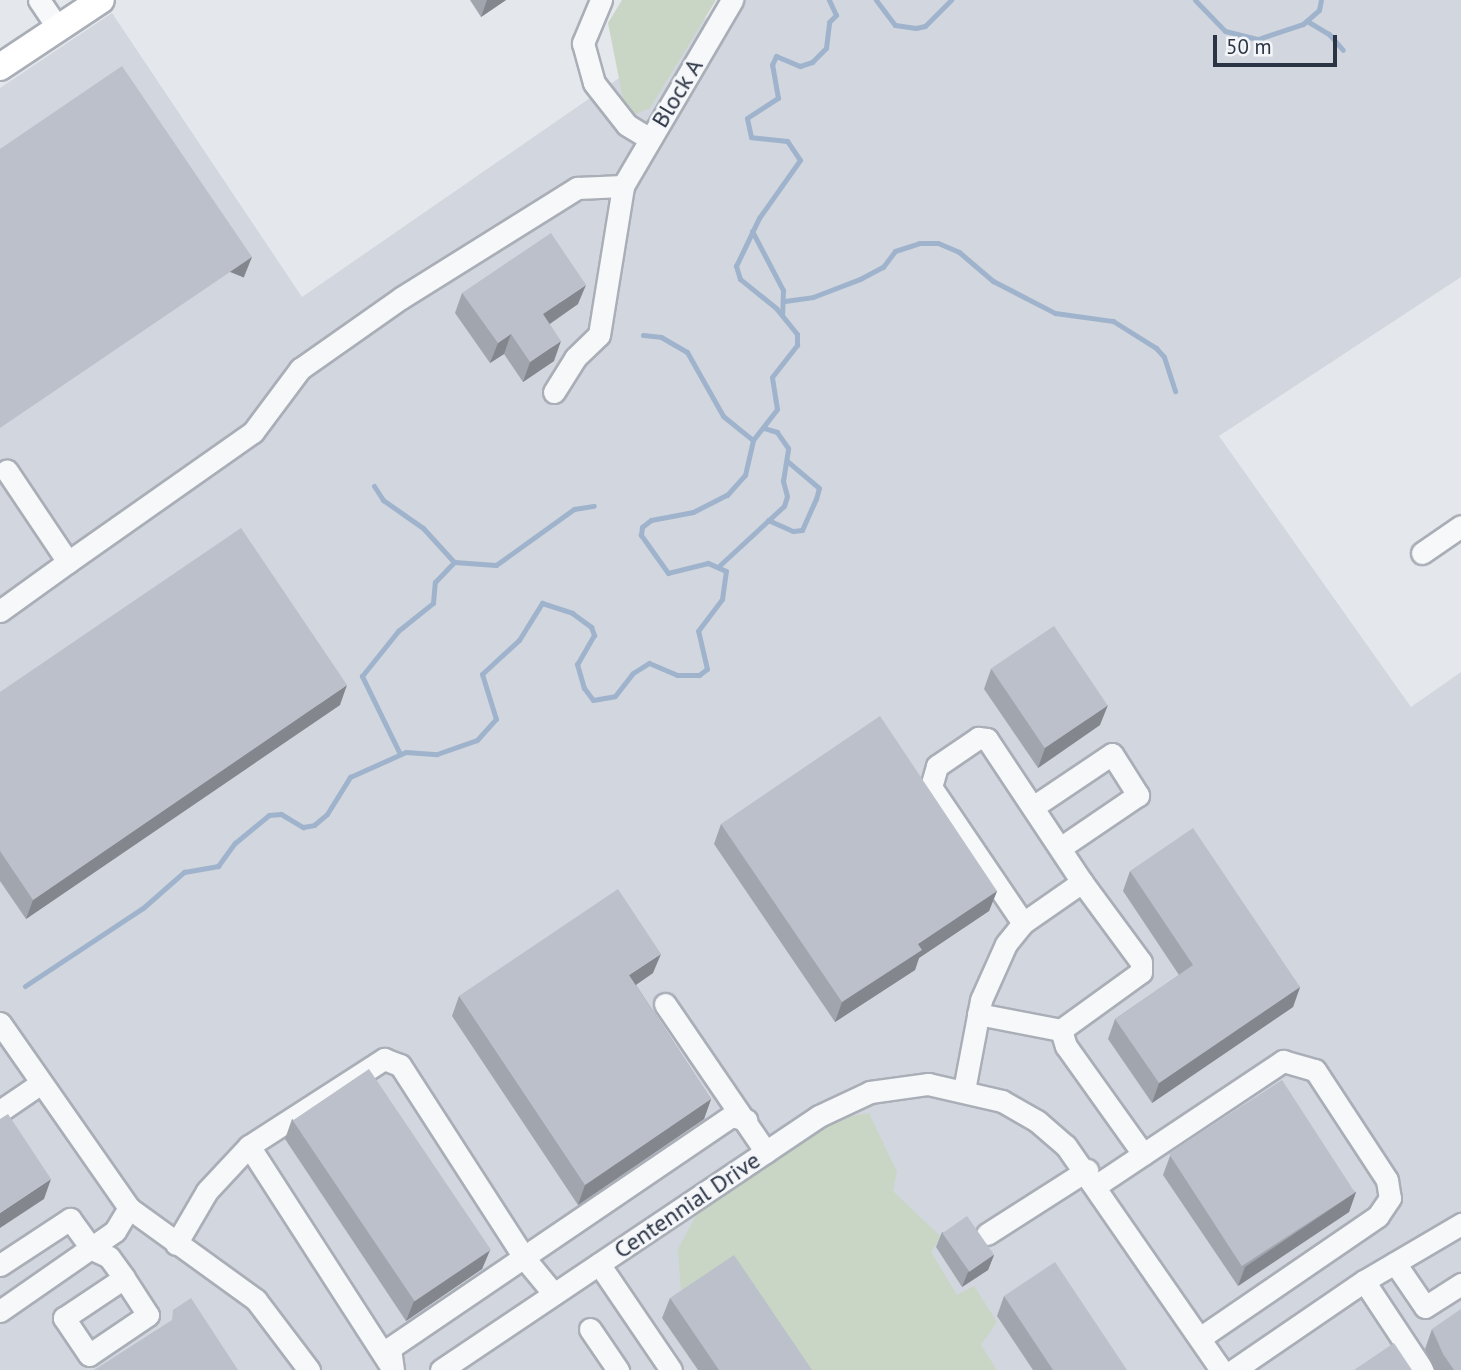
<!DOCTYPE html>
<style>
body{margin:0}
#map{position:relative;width:1461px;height:1370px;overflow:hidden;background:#e4e7ec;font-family:"PT Sans",sans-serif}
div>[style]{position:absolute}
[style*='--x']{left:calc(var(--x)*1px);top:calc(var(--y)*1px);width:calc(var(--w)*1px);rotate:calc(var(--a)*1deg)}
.built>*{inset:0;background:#d2d6de}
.green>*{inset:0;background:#c9d6c5}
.stream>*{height:5px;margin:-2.5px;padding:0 2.5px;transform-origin:2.5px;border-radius:2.5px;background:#9fb4cc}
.roads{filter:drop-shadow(2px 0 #a9aeb7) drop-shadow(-2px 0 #a9aeb7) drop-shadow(0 2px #a9aeb7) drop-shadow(0 -2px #a9aeb7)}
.minor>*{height:21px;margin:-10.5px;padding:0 10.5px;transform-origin:10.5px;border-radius:10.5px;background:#f7f8fa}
.major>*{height:26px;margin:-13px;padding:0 13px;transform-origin:13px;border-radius:13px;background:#fff}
.wall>*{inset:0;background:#a1a5ae}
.shaded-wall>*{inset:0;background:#83868d;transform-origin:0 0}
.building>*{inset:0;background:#bbc0ca;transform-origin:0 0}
span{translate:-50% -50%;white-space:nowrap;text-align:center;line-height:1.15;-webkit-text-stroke:5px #f4f6f9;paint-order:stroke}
.street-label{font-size:24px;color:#2b3445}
.scale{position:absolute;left:1213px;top:35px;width:124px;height:32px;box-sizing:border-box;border:4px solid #2b3445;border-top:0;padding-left:9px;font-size:21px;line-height:24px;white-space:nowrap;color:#2b3445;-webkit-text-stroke:5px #f4f6f9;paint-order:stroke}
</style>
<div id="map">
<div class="built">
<i style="clip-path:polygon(732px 0,1461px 0,1461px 277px,1219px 436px,1411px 707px,1461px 672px,1461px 1370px,0 1370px,0 88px,112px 13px,302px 297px)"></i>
</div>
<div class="green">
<i style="clip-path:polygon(622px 0,716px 0,650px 108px,633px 115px,626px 114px,608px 23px)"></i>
<i style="clip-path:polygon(869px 1113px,897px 1172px,893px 1191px,941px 1237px,931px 1252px,957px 1295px,974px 1286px,997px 1322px,981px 1345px,997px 1370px,804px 1370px,681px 1292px,678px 1249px,698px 1212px,840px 1118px)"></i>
</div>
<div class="stream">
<i style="--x:876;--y:0;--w:31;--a:53"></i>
<i style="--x:895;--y:25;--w:21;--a:8"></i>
<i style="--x:916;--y:28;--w:9;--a:-13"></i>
<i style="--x:925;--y:26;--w:37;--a:-45"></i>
<i style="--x:1195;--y:0;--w:43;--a:45.9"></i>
<i style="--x:1225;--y:31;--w:34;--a:14"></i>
<i style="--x:1258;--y:39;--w:47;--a:-18.4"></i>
<i style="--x:1303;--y:24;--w:21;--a:-41"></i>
<i style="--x:1319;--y:10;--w:10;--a:-79"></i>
<i style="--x:1307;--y:21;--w:26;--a:31"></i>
<i style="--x:1329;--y:34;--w:21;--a:49"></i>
<i style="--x:752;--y:231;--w:67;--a:62.3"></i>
<i style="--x:783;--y:290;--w:24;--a:92"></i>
<i style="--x:785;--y:301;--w:28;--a:-8"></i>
<i style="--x:813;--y:297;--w:50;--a:-21"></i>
<i style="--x:860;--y:279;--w:26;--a:-28"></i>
<i style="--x:883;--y:267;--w:20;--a:-53"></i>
<i style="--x:895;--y:251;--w:25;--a:-18"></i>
<i style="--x:919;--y:243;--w:19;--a:0"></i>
<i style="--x:938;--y:243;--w:23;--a:23"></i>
<i style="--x:959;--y:252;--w:45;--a:40.5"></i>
<i style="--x:993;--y:281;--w:70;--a:27.3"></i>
<i style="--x:1055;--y:313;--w:59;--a:7.9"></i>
<i style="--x:1113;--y:321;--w:51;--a:32.1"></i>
<i style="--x:1156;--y:348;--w:12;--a:48"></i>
<i style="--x:1164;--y:357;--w:36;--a:72"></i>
<i style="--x:643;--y:335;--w:18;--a:6"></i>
<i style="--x:661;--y:337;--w:30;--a:30"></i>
<i style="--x:687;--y:352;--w:73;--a:60.6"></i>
<i style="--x:723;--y:416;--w:38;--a:39"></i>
<i style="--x:374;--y:486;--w:17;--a:57"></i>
<i style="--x:383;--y:500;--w:49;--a:35"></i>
<i style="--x:423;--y:528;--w:46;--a:47.6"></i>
<i style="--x:768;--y:520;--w:27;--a:24"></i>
<i style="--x:793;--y:531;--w:9;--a:-6"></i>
<i style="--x:802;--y:530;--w:34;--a:-66"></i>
<i style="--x:816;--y:499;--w:11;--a:-75"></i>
<i style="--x:819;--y:488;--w:42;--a:-139.8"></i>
<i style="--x:720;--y:565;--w:87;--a:-42.7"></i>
<i style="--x:784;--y:506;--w:10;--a:-73"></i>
<i style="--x:787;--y:496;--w:16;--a:-105"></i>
<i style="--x:783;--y:481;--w:33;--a:-81"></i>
<i style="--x:788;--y:448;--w:19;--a:-125"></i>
<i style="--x:777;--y:432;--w:14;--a:-163"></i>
<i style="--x:400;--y:754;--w:87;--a:-116"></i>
<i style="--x:362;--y:676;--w:58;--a:-51.3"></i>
<i style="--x:398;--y:631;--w:45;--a:-38.7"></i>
<i style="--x:433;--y:603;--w:21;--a:-85"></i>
<i style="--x:435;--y:582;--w:28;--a:-46"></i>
<i style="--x:454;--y:562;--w:42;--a:4.1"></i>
<i style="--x:496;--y:565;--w:96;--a:-35.7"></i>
<i style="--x:574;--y:509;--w:20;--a:-9"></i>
<i style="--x:25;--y:986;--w:141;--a:-33.5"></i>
<i style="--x:143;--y:908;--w:55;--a:-41.3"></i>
<i style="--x:184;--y:872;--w:35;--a:-10"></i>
<i style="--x:218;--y:866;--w:29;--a:-54"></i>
<i style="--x:235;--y:843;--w:44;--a:-39.5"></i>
<i style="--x:269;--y:815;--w:12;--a:-5"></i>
<i style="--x:281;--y:814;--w:26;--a:31"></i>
<i style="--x:303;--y:827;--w:11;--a:-10"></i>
<i style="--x:314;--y:825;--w:17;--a:-40"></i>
<i style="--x:327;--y:814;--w:44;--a:-58.1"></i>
<i style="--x:350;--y:777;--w:61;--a:-24.1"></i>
<i style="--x:406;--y:752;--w:31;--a:4"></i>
<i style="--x:437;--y:754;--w:42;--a:-19.3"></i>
<i style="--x:477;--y:740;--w:28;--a:-48"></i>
<i style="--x:496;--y:719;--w:47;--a:-107.3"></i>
<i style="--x:482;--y:674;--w:50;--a:-42.6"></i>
<i style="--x:519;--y:640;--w:44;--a:-58.1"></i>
<i style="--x:542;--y:603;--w:32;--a:18"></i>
<i style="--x:572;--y:613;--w:24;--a:36"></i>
<i style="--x:591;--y:627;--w:9;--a:69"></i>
<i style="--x:594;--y:635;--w:34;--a:120"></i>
<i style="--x:577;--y:664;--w:25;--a:74"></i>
<i style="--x:584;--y:688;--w:15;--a:53"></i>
<i style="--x:593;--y:700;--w:22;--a:-10"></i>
<i style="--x:615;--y:696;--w:29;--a:-52"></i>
<i style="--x:633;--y:673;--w:19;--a:-32"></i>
<i style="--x:649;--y:663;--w:30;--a:23"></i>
<i style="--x:677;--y:675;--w:22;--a:0"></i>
<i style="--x:699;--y:675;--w:10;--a:-37"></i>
<i style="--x:707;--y:669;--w:39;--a:-103"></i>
<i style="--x:698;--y:631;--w:40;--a:-53"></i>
<i style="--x:722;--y:599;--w:28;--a:-82"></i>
<i style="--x:726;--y:571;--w:20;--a:-156"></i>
<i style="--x:708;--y:563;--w:41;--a:166"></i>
<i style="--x:668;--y:573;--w:47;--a:-125.4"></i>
<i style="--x:641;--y:535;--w:8;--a:-83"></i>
<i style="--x:642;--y:527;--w:11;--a:-38"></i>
<i style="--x:651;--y:520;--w:43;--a:-10.8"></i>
<i style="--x:693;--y:512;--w:38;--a:-27"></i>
<i style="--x:727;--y:495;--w:27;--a:-48"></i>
<i style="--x:745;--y:475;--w:36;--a:-77"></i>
<i style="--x:753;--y:440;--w:39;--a:-52"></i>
<i style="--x:777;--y:409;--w:32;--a:-99"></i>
<i style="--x:772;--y:377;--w:41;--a:-52"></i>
<i style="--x:797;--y:345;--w:11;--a:-90"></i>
<i style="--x:797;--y:334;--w:33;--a:-129"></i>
<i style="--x:776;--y:308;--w:46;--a:-141.1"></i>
<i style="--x:740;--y:279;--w:14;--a:-107"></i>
<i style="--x:736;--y:266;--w:53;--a:-64.4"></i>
<i style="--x:759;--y:218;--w:71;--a:-54.7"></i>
<i style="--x:800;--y:160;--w:23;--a:-124"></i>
<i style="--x:787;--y:141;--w:36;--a:-174"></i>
<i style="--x:751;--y:137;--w:19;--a:-102"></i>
<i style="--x:747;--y:118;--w:37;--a:-33"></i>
<i style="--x:778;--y:98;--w:34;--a:-100"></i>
<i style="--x:772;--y:65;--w:10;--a:-66"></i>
<i style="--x:776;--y:56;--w:26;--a:23"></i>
<i style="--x:800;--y:66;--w:13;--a:-18"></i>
<i style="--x:812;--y:62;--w:20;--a:-45"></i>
<i style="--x:826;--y:48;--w:26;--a:-83"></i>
<i style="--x:829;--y:22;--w:10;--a:-45"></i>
<i style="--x:836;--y:15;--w:17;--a:-115"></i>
</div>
<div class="roads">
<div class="minor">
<i style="--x:39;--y:0;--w:34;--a:56"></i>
<i style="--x:601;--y:0;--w:47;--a:112.7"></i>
<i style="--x:583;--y:43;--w:41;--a:74.6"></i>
<i style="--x:594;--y:83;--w:53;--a:51.8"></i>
<i style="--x:627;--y:125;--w:27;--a:31"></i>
<i style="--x:554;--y:392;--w:40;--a:-58"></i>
<i style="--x:575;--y:358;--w:33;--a:-44"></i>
<i style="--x:599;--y:335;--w:151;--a:-80.8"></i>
<i style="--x:623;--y:186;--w:216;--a:-59.6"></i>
<i style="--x:1422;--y:553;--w:47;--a:-34.7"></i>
<i style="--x:68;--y:562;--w:226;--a:-35.1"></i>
<i style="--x:253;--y:432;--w:79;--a:-53.3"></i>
<i style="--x:300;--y:369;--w:123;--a:-35.1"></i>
<i style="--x:401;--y:298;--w:208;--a:-32"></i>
<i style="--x:577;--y:188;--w:46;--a:-2.5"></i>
<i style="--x:0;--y:611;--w:84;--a:-35.8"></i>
<i style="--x:68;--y:562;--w:110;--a:-123.8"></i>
<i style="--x:1033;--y:807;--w:95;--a:-33.9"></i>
<i style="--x:1112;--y:754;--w:49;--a:57.6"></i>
<i style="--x:1138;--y:795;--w:94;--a:145.8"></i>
<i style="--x:1023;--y:923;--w:164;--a:-124.1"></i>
<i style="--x:931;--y:787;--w:22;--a:-74"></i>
<i style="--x:937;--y:766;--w:50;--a:-34.3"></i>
<i style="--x:978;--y:738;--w:9;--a:6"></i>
<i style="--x:987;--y:739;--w:172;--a:56.4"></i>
<i style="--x:665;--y:1004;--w:179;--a:55.7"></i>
<i style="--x:978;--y:1014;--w:85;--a:10.9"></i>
<i style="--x:0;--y:1023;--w:226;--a:55.1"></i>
<i style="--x:129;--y:1208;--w:157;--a:35.9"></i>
<i style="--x:256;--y:1300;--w:88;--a:52.9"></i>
<i style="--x:964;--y:1090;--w:92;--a:-79.3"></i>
<i style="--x:981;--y:1000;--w:61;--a:-65.9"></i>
<i style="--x:1006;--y:944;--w:27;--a:-51"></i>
<i style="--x:1023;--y:923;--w:72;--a:-34.8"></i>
<i style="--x:1082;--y:882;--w:99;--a:53.6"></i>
<i style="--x:1141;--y:962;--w:10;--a:90"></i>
<i style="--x:1141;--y:972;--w:99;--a:144.1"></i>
<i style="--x:1061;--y:1030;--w:17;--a:73"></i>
<i style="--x:1066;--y:1046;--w:133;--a:54.5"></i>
<i style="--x:0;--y:1111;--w:50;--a:-34.3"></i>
<i style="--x:249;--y:1146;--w:262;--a:57.2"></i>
<i style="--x:1097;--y:1185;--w:224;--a:-33.7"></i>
<i style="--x:1283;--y:1061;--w:33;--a:16"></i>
<i style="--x:1315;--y:1070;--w:131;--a:56.8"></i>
<i style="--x:1387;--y:1180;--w:18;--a:81"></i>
<i style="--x:1390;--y:1198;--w:22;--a:124"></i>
<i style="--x:1378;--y:1216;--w:216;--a:145.6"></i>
<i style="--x:987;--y:1234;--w:119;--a:-32.6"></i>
<i style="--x:176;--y:1244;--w:61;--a:-59.7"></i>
<i style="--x:207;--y:1191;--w:62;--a:-47"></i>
<i style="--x:249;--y:1146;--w:161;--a:-32.8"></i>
<i style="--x:384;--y:1059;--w:17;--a:21"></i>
<i style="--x:400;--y:1065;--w:231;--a:57.2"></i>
<i style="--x:525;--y:1259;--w:45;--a:50.4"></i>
<i style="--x:1395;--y:1263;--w:53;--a:55.7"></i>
<i style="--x:1425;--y:1307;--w:43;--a:-32.6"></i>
<i style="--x:599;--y:1264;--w:128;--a:55.8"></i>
<i style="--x:0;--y:1265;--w:84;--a:-33.3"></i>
<i style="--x:70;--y:1219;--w:37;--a:54"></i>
<i style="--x:92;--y:1249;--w:19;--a:25"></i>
<i style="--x:109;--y:1257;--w:26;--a:54"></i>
<i style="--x:124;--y:1278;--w:44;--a:57"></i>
<i style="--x:148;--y:1315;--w:71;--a:145.9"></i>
<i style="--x:89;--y:1355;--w:45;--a:-124"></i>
<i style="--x:64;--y:1318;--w:72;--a:-33.7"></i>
<i style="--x:1364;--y:1281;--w:113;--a:-30.4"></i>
<i style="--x:0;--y:1311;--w:140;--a:-34.8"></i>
<i style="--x:115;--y:1231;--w:27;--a:-59"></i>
<i style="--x:590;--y:1329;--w:50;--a:55.7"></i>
<i style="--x:393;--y:1370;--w:22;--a:-98"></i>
<i style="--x:390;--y:1348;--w:413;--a:-34.2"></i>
<i style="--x:732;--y:1116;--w:15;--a:16"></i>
<i style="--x:441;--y:1370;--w:455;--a:-33.9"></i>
<i style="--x:819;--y:1116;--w:56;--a:-25.2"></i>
<i style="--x:870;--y:1092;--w:59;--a:-7.9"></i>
<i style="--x:928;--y:1084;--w:76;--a:12.9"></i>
<i style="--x:1002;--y:1101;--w:40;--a:29.7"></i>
<i style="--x:1037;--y:1121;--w:38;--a:41"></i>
<i style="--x:1066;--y:1146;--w:272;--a:55.3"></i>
<i style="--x:1234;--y:1370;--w:158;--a:-34.4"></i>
<i style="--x:1364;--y:1281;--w:107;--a:56.5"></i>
</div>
<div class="major">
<i style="--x:0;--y:67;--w:121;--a:-33.6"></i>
</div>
</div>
<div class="wall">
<i style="clip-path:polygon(470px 0,506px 0,481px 17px)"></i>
<i style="clip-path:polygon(462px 293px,578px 304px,550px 324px,554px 361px,523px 382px,504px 354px,490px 363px,455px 313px)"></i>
<i style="clip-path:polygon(991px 669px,1100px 725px,1038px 768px,984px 689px)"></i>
<i style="clip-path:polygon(0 692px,340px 705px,26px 919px,0 881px)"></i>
<i style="clip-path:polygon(721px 824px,997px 891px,989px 911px,919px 958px,915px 970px,835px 1022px,714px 844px)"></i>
<i style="clip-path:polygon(1130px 871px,1300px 987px,1293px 1007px,1152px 1103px,1108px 1039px,1115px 1019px,1179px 975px,1123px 891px)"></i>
<i style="clip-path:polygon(653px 973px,636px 985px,711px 1099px,704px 1119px,578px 1205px,452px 1016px,459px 996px)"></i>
<i style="clip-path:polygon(292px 1119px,490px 1250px,482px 1269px,406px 1321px,285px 1139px)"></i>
<i style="clip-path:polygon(1170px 1156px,1356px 1192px,1349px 1212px,1238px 1286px,1163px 1175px)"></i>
<i style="clip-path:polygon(942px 1232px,994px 1255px,988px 1270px,962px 1287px,936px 1247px)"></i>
<i style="clip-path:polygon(1004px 1296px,1127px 1370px,1033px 1370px,997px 1316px)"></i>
<i style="clip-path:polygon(670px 1298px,812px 1370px,698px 1370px,662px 1318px)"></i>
<i style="clip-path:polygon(1432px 1329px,1461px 1370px,1434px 1370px,1425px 1349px)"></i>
</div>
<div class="shaded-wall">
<i style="clip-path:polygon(487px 0,506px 0,481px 17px)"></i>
<i style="left:252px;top:257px;width:22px;height:305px;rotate:112deg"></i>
<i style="clip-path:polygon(586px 285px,578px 304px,535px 334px,543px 314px)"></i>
<i style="clip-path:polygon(511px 334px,504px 354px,490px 363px,498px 343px)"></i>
<i style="clip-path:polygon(561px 341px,554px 361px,523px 382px,530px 362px)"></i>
<i style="clip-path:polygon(347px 685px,340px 705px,26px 919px,33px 900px)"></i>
<i style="clip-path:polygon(1108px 705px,1100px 725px,1038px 768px,1045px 748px)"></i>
<i style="clip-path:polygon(997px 891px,989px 911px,919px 958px,915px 970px,835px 1022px,842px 1002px,918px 944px)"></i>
<i style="clip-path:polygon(661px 954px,653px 973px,621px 995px,629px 975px)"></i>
<i style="clip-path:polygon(1300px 987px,1293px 1007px,1152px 1103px,1159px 1083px)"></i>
<i style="clip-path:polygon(711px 1099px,704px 1119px,578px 1205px,585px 1185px)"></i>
<i style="clip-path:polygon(51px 1179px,44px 1199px,0 1228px,0 1213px)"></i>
<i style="clip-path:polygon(1356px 1192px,1349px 1212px,1238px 1286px,1245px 1267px)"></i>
<i style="clip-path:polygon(490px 1250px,482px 1269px,406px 1321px,414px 1301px)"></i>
<i style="clip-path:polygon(994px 1255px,988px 1270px,962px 1287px,968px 1272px)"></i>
</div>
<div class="building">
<i style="clip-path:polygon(122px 66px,252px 257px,0 428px,0 149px)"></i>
<i style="clip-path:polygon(551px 233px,586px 285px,543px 314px,561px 341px,530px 362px,511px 334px,498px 343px,462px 293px)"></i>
<i style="clip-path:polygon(241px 528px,347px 685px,33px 900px,0 851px,0 692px)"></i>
<i style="left:1054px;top:626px;width:96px;height:76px;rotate:56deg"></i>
<i style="clip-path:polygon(880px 716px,997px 891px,918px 944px,922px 950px,842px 1002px,721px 824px)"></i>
<i style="clip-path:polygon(1193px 828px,1300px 987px,1159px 1083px,1115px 1019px,1193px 965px,1130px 871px)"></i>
<i style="clip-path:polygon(618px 889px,661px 954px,629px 975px,711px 1099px,585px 1185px,459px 996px)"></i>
<i style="left:369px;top:1069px;width:218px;height:92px;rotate:56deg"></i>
<i style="left:1282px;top:1080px;width:134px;height:135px;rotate:57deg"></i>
<i style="clip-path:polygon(8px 1114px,51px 1179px,0 1213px,0 1119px)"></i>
<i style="left:967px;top:1216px;width:47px;height:30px;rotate:55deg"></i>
<i style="clip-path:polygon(734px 1255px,812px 1370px,719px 1370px,670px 1298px)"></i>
<i style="clip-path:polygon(1055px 1262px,1127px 1370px,1053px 1370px,1004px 1296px)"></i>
<i style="clip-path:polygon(191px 1298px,238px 1370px,94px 1370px,172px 1320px,173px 1310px)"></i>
<i style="clip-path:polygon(1461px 1309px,1461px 1370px,1454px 1370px,1443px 1354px,1432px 1329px)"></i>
<i style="clip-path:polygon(1394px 1343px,1412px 1370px,1354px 1370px)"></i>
</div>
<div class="street-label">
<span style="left:677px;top:93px;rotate:-59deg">Block A</span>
<span style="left:687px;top:1205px;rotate:-34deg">Centennial Drive</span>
</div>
<div class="scale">50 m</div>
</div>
